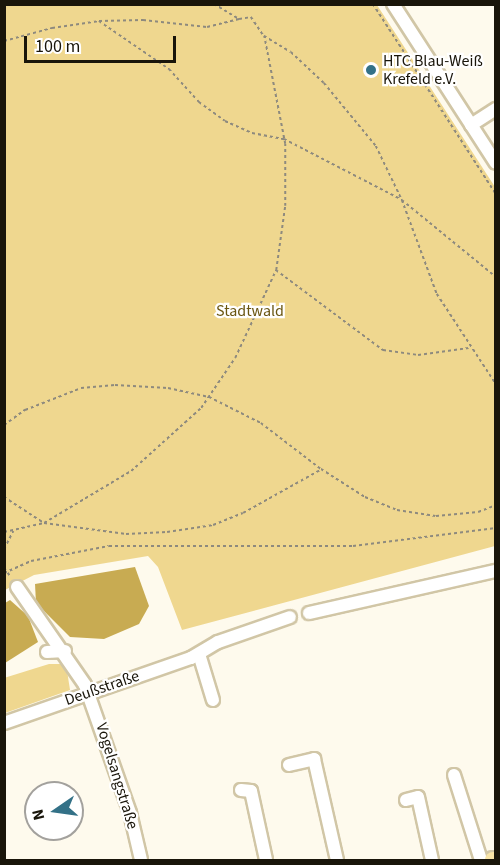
<!DOCTYPE html>
<meta charset="utf-8">
<style>
body{margin:0}
#map{position:relative;width:500px;height:865px;overflow:hidden;background:#fefaed;font-family:"Source Sans 3",sans-serif}
div>[style]{position:absolute}
[style*='--x']{left:calc(var(--x)*1px);top:calc(var(--y)*1px);width:calc(var(--w)*1px);rotate:calc(var(--a)*1deg)}
.green>*{inset:0;background:#efd78f}
.water>*{inset:0;background:#c8ab52}
.path>*{height:1.5px;margin-top:-0.75px;transform-origin:0;background:repeating-linear-gradient(90deg,#8e8a7e 0 3px,transparent 0 6px)}
.roads{filter:drop-shadow(2px 0 #d1c6a6) drop-shadow(-2px 0 #d1c6a6) drop-shadow(0 2px #d1c6a6) drop-shadow(0 -2px #d1c6a6)}
.minor>*{height:12px;margin:-6px;padding:0 6px;transform-origin:6px;border-radius:6px;background:#fff}
.major>*{height:16px;margin:-8px;padding:0 8px;transform-origin:8px;border-radius:8px;background:#f8e4a7}
.dots>*{width:16px;height:16px;translate:-50% -50%;box-sizing:border-box;border:3px solid #fff;border-radius:50%}
span{translate:-50% -50%;white-space:nowrap;text-align:center;line-height:1.15;-webkit-text-stroke:4.5px #fff;paint-order:stroke}
.poi-label{font-size:16px;color:#19150a}
.left{translate:0 -50%;text-align:left}
.park-label{font-size:16px;color:#6a5612}
.street-label{font-size:16px;color:#19150a}
.frame{position:absolute;inset:0;border:6px solid #19150a;pointer-events:none}
.north{position:absolute;left:24px;top:781px;width:60px;height:60px;box-sizing:border-box;background:#fff;border:2px solid #a3a19d;border-radius:50%;rotate:257deg;font-size:16px;font-weight:700;line-height:24px;text-align:center;color:#19150a}
.north::after{content:'';display:block;margin:auto;width:21px;height:27px;background:#337187;clip-path:polygon(50% 0,100% 100%,50% 72%,0 100%)}
.scale{position:absolute;left:24px;top:36px;width:152px;height:27px;box-sizing:border-box;border:3px solid #19150a;border-top:0;padding-left:8px;font-size:18px;line-height:21px;white-space:nowrap;color:#19150a;-webkit-text-stroke:4px #fff;paint-order:stroke}
</style>
<div id="map">
<div class="green">
<i style="clip-path:polygon(4px 5px,377px 5px,495px 187px,495px 546px,182px 630px,158px 567px,148px 556px,34px 575px,5px 590px)"></i>
<i style="clip-path:polygon(49px 664px,66px 664px,70px 690px,5px 713px,4px 678px)"></i>
</div>
<div class="water">
<i style="clip-path:polygon(135px 567px,149px 606px,139px 624px,104px 639px,70px 637px,36px 603px,35px 584px)"></i>
<i style="clip-path:polygon(10px 600px,28px 616px,38px 642px,5px 663px,5px 603px)"></i>
</div>
<div class="path">
<i style="--x:214;--y:4;--w:29;--a:31"></i>
<i style="--x:239;--y:19;--w:12;--a:-9"></i>
<i style="--x:251;--y:17;--w:23;--a:56"></i>
<i style="--x:264;--y:36;--w:31;--a:31"></i>
<i style="--x:291;--y:52;--w:45;--a:43.2"></i>
<i style="--x:324;--y:83;--w:82;--a:50.5"></i>
<i style="--x:376;--y:146;--w:60;--a:64.3"></i>
<i style="--x:402;--y:200;--w:100;--a:69.6"></i>
<i style="--x:437;--y:294;--w:108;--a:56.8"></i>
<i style="--x:373;--y:4;--w:226;--a:57.1"></i>
<i style="--x:99;--y:21;--w:85;--a:34.4"></i>
<i style="--x:169;--y:69;--w:45;--a:47.7"></i>
<i style="--x:199;--y:102;--w:32;--a:36"></i>
<i style="--x:225;--y:121;--w:30;--a:24"></i>
<i style="--x:252;--y:133;--w:33;--a:11"></i>
<i style="--x:284;--y:139;--w:133;--a:27.3"></i>
<i style="--x:402;--y:200;--w:122;--a:39.3"></i>
<i style="--x:4;--y:41;--w:50;--a:-15.2"></i>
<i style="--x:52;--y:28;--w:48;--a:-8.5"></i>
<i style="--x:99;--y:21;--w:44;--a:-1.3"></i>
<i style="--x:143;--y:20;--w:64;--a:6.2"></i>
<i style="--x:207;--y:27;--w:33;--a:-14"></i>
<i style="--x:276;--y:270;--w:134;--a:36.8"></i>
<i style="--x:383;--y:350;--w:35;--a:8"></i>
<i style="--x:418;--y:355;--w:51;--a:-7.8"></i>
<i style="--x:4;--y:425;--w:26;--a:-36"></i>
<i style="--x:25;--y:410;--w:60;--a:-21.4"></i>
<i style="--x:81;--y:388;--w:34;--a:-5"></i>
<i style="--x:115;--y:385;--w:53;--a:3.2"></i>
<i style="--x:168;--y:388;--w:42;--a:12.4"></i>
<i style="--x:209;--y:397;--w:58;--a:26.6"></i>
<i style="--x:261;--y:423;--w:76;--a:37.5"></i>
<i style="--x:321;--y:469;--w:52;--a:32.5"></i>
<i style="--x:365;--y:497;--w:35;--a:22"></i>
<i style="--x:397;--y:510;--w:39;--a:9"></i>
<i style="--x:436;--y:516;--w:42;--a:-5.4"></i>
<i style="--x:478;--y:512;--w:19;--a:-21"></i>
<i style="--x:4;--y:497;--w:48;--a:33"></i>
<i style="--x:44;--y:523;--w:83;--a:7.6"></i>
<i style="--x:126;--y:534;--w:41;--a:-2.8"></i>
<i style="--x:167;--y:532;--w:47;--a:-8.7"></i>
<i style="--x:213;--y:525;--w:32;--a:-22"></i>
<i style="--x:243;--y:513;--w:88;--a:-29.2"></i>
<i style="--x:4;--y:532;--w:41;--a:-12.7"></i>
<i style="--x:44;--y:523;--w:101;--a:-30.9"></i>
<i style="--x:131;--y:471;--w:94;--a:-42"></i>
<i style="--x:201;--y:408;--w:60;--a:-55.8"></i>
<i style="--x:235;--y:358;--w:97;--a:-65"></i>
<i style="--x:276;--y:270;--w:65;--a:-82"></i>
<i style="--x:285;--y:206;--w:62;--a:-90"></i>
<i style="--x:285;--y:144;--w:110;--a:-101"></i>
<i style="--x:4;--y:549;--w:20;--a:-63"></i>
<i style="--x:4;--y:568;--w:11;--a:52"></i>
<i style="--x:4;--y:573;--w:30;--a:-24"></i>
<i style="--x:31;--y:561;--w:79;--a:-10.9"></i>
<i style="--x:109;--y:546;--w:244;--a:0"></i>
<i style="--x:353;--y:546;--w:144;--a:-7.2"></i>
</div>
<div class="roads">
<div class="minor">
<i style="--x:393;--y:4;--w:189;--a:57.1"></i>
<i style="--x:471;--y:125;--w:30;--a:-33"></i>
<i style="--x:17;--y:587;--w:119;--a:55.2"></i>
<i style="--x:85;--y:685;--w:136;--a:70.6"></i>
<i style="--x:130;--y:813;--w:48;--a:76.8"></i>
<i style="--x:309;--y:613;--w:192;--a:-12.7"></i>
<i style="--x:47;--y:652;--w:18;--a:-3"></i>
<i style="--x:199;--y:654;--w:48;--a:73.1"></i>
<i style="--x:4;--y:723;--w:198;--a:-19.2"></i>
<i style="--x:191;--y:658;--w:31;--a:-31"></i>
<i style="--x:218;--y:642;--w:76;--a:-19.1"></i>
<i style="--x:289;--y:765;--w:26;--a:-13"></i>
<i style="--x:314;--y:759;--w:104;--a:77.2"></i>
<i style="--x:454;--y:775;--w:89;--a:72.4"></i>
<i style="--x:241;--y:790;--w:10;--a:6"></i>
<i style="--x:251;--y:791;--w:71;--a:77.7"></i>
<i style="--x:406;--y:800;--w:12;--a:-14"></i>
<i style="--x:418;--y:797;--w:65;--a:77.5"></i>
</div>
<div class="major">
<i style="--x:493;--y:860;--w:3;--a:0"></i>
</div>
</div>
<div class="dots">
<i style="left:371px;top:70px;background:#337187"></i>
</div>
<div class="poi-label">
<span class="left" style="left:383px;top:70px">HTC Blau-Weiß<br>Krefeld e.V.</span>
</div>
<div class="park-label">
<span style="left:250px;top:311px">Stadtwald</span>
</div>
<div class="street-label">
<span style="left:102px;top:688px;rotate:-19deg">Deußstraße</span>
<span style="left:117px;top:776px;rotate:73deg">Vogelsangstraße</span>
</div>
<div class="frame"></div>
<div class="north">N</div>
<div class="scale">100 m</div>
</div>
